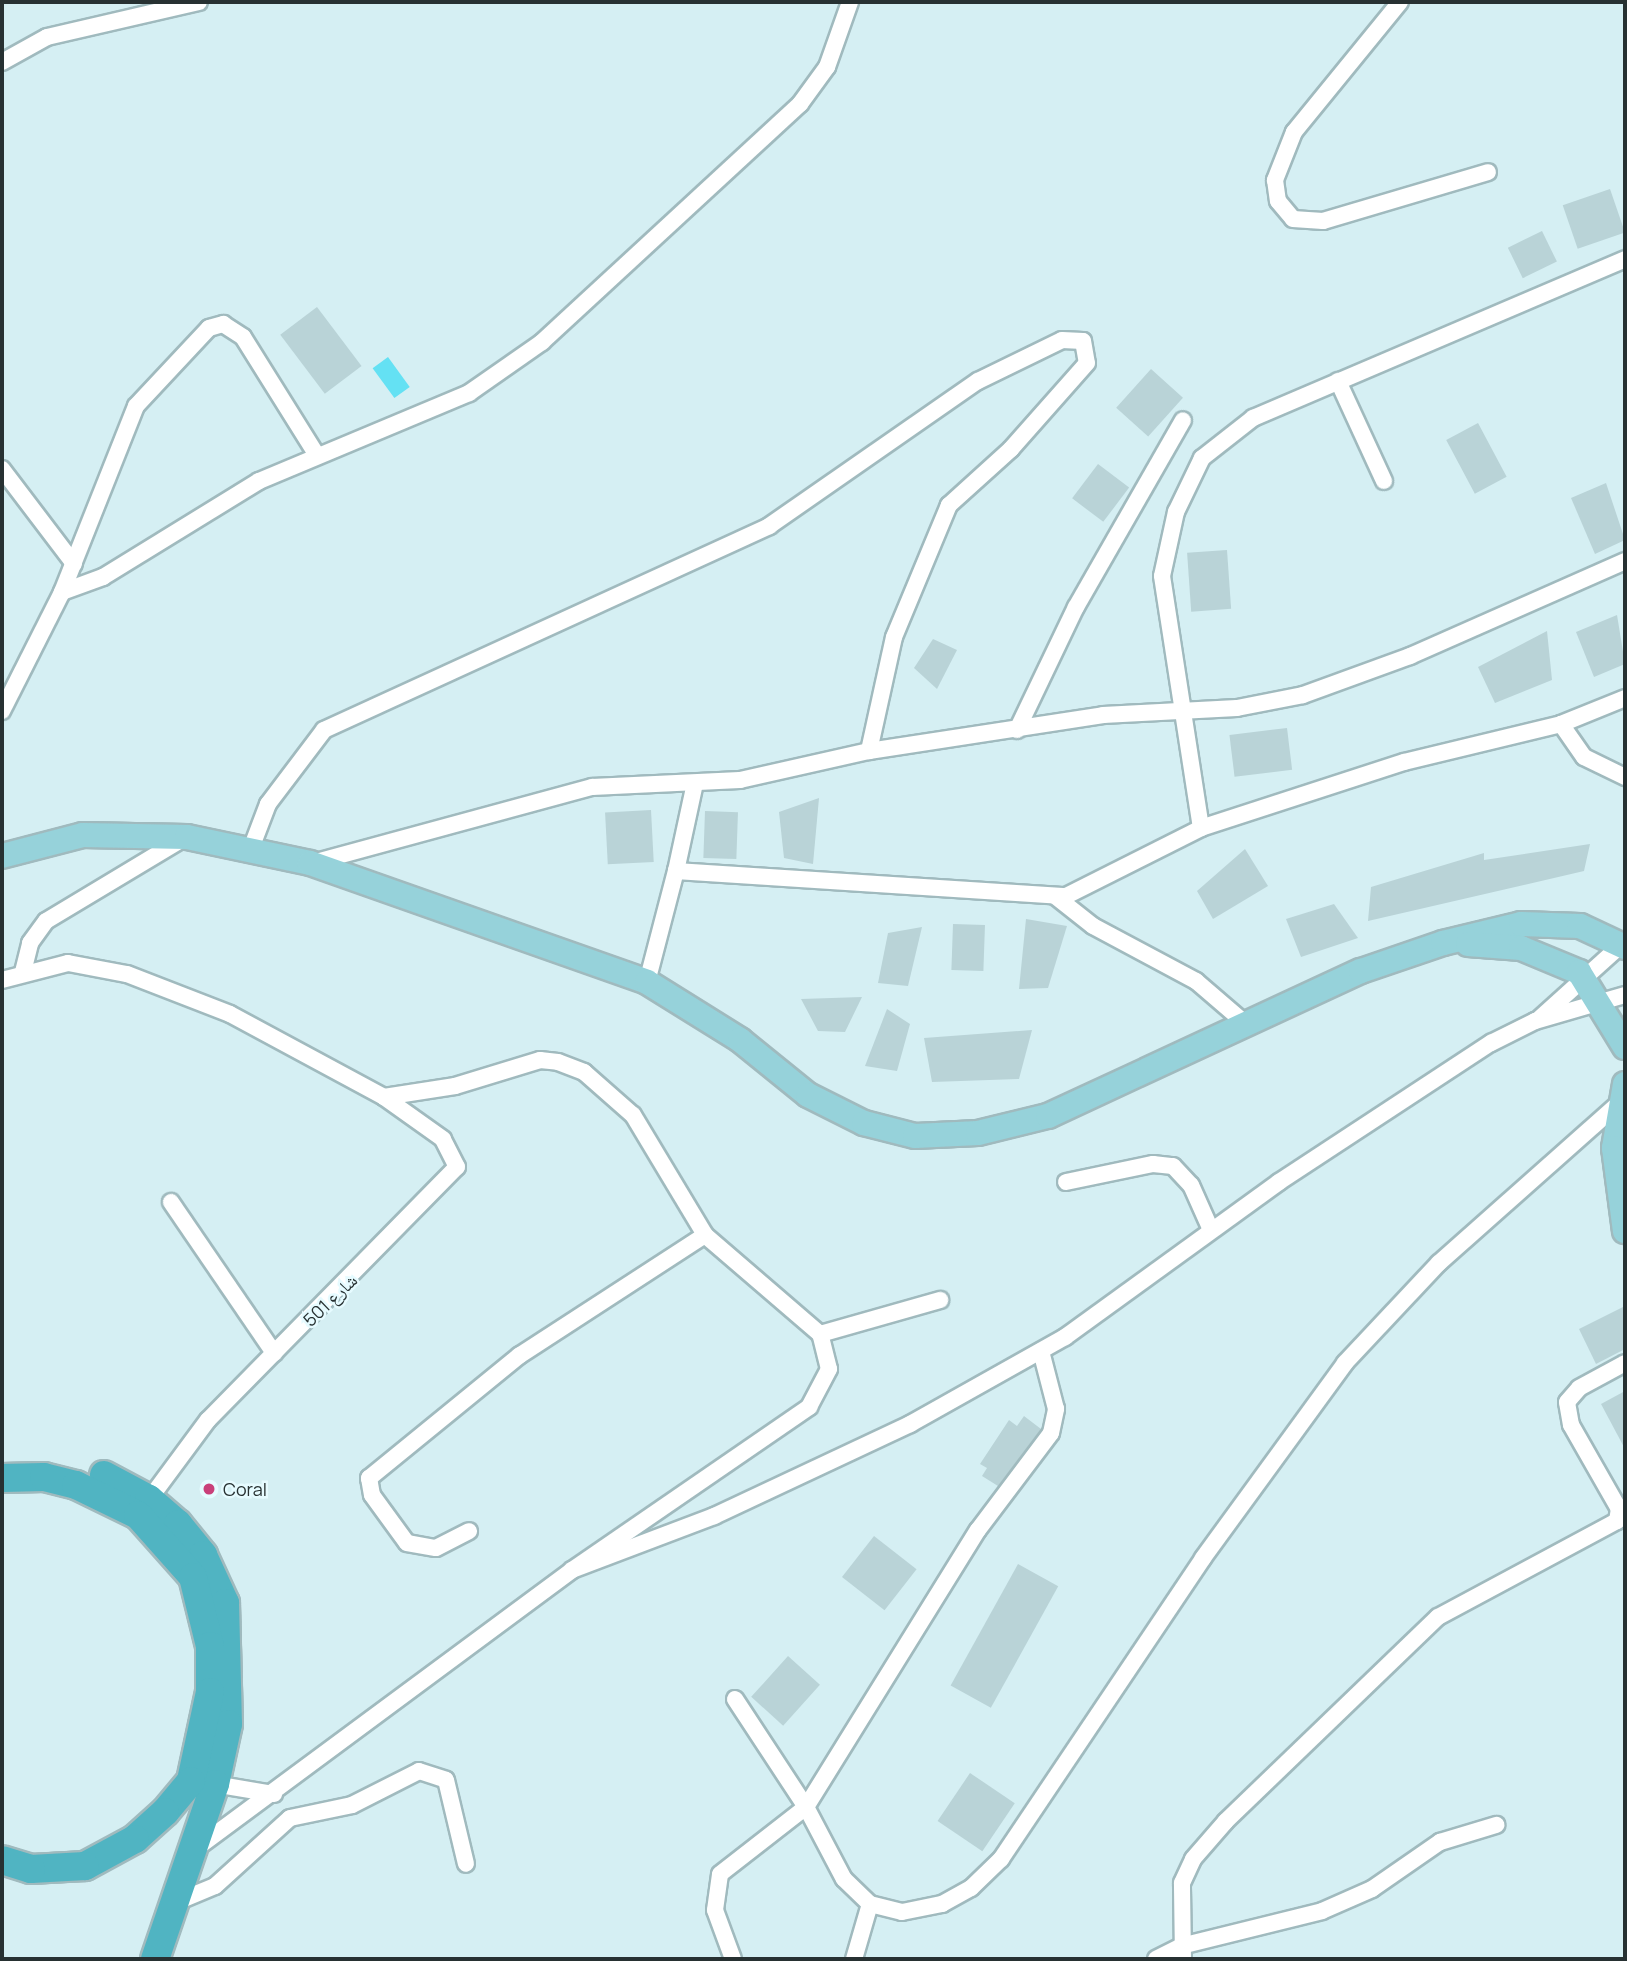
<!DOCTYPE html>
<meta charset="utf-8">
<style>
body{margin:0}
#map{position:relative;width:1627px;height:1961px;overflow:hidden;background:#d5eff3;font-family:Manrope,"Noto Naskh Arabic",sans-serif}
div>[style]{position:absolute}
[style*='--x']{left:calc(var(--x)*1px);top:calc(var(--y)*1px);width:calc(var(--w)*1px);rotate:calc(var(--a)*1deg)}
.water>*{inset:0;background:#64e1f3;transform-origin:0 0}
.building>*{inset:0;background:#b9d3d7;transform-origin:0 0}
.roads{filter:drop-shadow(2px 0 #a0babe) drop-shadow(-2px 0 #a0babe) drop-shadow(0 2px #a0babe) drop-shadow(0 -2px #a0babe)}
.minor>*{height:16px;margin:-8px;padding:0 8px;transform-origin:8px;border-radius:8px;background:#fff}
.primary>*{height:24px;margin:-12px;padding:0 12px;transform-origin:12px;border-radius:12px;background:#96d2da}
.motorway>*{height:28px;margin:-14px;padding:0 14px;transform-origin:14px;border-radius:14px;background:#50b4c2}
.dots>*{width:19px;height:19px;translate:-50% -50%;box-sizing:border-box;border:4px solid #e6fbff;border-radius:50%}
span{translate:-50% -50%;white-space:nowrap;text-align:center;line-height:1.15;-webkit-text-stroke:5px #e6fbff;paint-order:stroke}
.street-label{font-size:18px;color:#273132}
.poi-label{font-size:18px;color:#273132}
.left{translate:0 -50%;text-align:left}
.frame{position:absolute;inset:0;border:4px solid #273132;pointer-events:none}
</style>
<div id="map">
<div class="water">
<i style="left:388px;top:357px;width:37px;height:19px;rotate:54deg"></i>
</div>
<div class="building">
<i style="left:1610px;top:189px;width:46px;height:50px;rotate:71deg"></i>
<i style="left:1542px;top:231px;width:34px;height:38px;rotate:64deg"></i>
<i style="left:317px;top:307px;width:74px;height:46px;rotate:53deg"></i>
<i style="left:1151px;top:369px;width:43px;height:52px;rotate:42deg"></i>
<i style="left:1478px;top:423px;width:61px;height:36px;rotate:62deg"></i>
<i style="left:1098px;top:464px;width:39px;height:43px;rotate:37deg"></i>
<i style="clip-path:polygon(1606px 483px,1625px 540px,1595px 554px,1571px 498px)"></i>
<i style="left:1227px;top:550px;width:59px;height:40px;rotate:86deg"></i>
<i style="clip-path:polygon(1617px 615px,1625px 664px,1594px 677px,1576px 632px)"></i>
<i style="clip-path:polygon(1547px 631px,1552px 680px,1495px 703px,1478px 667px)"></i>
<i style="clip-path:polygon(933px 639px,957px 650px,937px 689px,914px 668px)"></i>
<i style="left:1287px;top:728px;width:42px;height:58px;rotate:83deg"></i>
<i style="clip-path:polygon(819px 798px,813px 864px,784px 858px,779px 812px)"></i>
<i style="left:651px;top:810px;width:52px;height:46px;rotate:87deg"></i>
<i style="left:705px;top:811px;width:33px;height:47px;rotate:2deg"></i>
<i style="clip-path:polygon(1590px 844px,1584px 871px,1368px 921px,1371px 887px,1484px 853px,1484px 860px)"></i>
<i style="clip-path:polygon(1245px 849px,1268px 886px,1213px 919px,1197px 891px)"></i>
<i style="clip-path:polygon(1334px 904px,1358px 938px,1301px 957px,1286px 919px)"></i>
<i style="clip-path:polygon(1026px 919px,1067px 926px,1048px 988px,1019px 989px)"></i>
<i style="left:953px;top:924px;width:32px;height:46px;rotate:2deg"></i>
<i style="clip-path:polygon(922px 927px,908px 986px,878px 983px,888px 933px)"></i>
<i style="clip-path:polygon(862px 997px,845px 1032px,818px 1031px,801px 999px)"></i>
<i style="clip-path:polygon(887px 1009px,910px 1024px,897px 1071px,865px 1066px)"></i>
<i style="clip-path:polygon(1032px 1030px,1019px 1079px,932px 1082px,924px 1038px)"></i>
<i style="clip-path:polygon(1625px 1306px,1625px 1349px,1596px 1364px,1579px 1329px)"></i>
<i style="clip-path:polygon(1625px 1391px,1625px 1449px,1601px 1404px)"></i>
<i style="clip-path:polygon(1024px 1416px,1041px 1429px,998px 1486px,982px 1476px,987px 1468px,980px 1464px,1009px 1420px,1017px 1426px)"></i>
<i style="left:874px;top:1536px;width:54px;height:52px;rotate:38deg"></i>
<i style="left:1018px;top:1564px;width:46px;height:139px;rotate:29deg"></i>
<i style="left:788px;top:1656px;width:43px;height:55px;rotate:42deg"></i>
<i style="left:970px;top:1773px;width:54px;height:58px;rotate:34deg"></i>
</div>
<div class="roads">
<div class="minor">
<i style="--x:1400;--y:2;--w:168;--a:129.2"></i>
<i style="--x:1294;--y:132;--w:52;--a:111.6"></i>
<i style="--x:1275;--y:180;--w:21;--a:82"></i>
<i style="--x:1278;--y:201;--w:23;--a:50"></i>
<i style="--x:1293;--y:219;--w:30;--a:4"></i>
<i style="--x:1323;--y:221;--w:172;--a:-16.5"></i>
<i style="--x:2;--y:62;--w:51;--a:-29.1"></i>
<i style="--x:47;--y:37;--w:156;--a:-13"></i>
<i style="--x:1338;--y:381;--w:110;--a:65.3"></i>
<i style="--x:2;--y:469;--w:119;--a:52.8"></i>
<i style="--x:62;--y:592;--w:44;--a:-20.1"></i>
<i style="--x:103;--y:577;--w:183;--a:-31.6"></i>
<i style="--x:259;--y:481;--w:228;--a:-22.7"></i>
<i style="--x:469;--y:393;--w:89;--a:-34.9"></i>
<i style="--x:542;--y:342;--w:351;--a:-42.7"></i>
<i style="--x:800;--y:104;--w:46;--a:-53.9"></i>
<i style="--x:827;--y:67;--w:69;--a:-70.5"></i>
<i style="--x:2;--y:711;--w:133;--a:-63.2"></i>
<i style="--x:62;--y:592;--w:200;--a:-68.3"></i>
<i style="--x:136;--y:406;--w:107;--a:-46.9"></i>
<i style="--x:209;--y:328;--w:15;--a:-16"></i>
<i style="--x:223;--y:324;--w:24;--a:33"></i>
<i style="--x:243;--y:337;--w:138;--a:58"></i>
<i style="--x:1561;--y:724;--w:40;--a:55.1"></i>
<i style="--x:1584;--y:757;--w:46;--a:26"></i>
<i style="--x:1017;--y:730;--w:136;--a:-64.4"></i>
<i style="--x:1076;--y:607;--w:215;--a:-60.2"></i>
<i style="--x:1201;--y:828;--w:255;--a:-98.8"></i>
<i style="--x:1162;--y:576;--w:66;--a:-77.7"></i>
<i style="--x:1176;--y:512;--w:60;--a:-64.3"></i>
<i style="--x:1202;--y:458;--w:65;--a:-38.1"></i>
<i style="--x:1253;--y:418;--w:405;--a:-23.1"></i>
<i style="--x:252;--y:846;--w:45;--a:-69.1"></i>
<i style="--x:268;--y:804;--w:93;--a:-52.9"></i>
<i style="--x:324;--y:730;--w:490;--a:-24.6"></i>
<i style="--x:769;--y:526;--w:254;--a:-34.8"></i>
<i style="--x:978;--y:381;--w:93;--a:-26"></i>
<i style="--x:1062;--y:340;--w:21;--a:3"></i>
<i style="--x:1083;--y:341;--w:22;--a:80"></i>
<i style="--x:1087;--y:363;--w:115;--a:131.5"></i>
<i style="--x:1011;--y:449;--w:84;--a:137.9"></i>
<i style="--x:949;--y:505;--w:143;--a:112.6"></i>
<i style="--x:894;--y:637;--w:117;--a:102.4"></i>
<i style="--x:312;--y:863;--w:290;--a:-15.2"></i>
<i style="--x:592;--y:787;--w:148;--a:-2.7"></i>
<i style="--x:740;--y:780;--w:132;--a:-12.7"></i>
<i style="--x:869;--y:751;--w:237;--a:-8.7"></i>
<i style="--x:1103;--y:715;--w:134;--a:-3"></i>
<i style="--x:1237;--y:708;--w:67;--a:-11.1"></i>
<i style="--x:1303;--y:695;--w:114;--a:-20"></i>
<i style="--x:1410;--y:656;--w:235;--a:-23.8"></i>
<i style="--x:676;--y:871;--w:90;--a:-77.8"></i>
<i style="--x:1055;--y:896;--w:48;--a:38.3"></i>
<i style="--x:1093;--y:926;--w:117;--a:28.1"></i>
<i style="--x:1196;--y:981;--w:66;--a:40.7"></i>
<i style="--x:23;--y:972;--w:30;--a:-76"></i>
<i style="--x:30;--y:943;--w:27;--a:-54"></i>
<i style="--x:46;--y:921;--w:157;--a:-31"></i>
<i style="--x:2;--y:980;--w:68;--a:-14.4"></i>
<i style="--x:68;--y:963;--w:60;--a:10.6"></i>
<i style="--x:127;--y:974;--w:110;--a:21.2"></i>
<i style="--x:230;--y:1014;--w:175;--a:28.3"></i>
<i style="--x:384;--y:1097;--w:72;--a:-8.8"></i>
<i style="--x:455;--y:1086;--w:89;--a:-17"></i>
<i style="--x:540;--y:1060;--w:18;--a:6"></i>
<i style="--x:558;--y:1062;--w:28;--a:21"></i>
<i style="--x:584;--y:1072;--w:65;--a:41.3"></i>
<i style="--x:633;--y:1115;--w:140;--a:59"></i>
<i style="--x:705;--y:1235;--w:221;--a:147"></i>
<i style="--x:520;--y:1355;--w:195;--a:140.8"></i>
<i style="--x:369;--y:1478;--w:17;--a:80"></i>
<i style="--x:372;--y:1495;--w:59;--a:53.9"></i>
<i style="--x:407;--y:1543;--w:29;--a:10"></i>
<i style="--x:436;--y:1548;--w:37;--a:-27"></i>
<i style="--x:647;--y:982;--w:115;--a:-75.4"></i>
<i style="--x:676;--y:871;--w:391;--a:3.7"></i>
<i style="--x:1066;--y:896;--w:151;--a:-26.7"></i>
<i style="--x:1201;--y:828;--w:213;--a:-18"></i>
<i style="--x:1404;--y:762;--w:162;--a:-13.6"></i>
<i style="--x:1561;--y:724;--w:69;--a:-22.1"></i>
<i style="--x:1540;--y:1018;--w:109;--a:-42"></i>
<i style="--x:1066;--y:1182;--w:89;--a:-11.7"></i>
<i style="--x:1153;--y:1164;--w:20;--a:6"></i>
<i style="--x:1173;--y:1166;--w:26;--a:47"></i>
<i style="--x:1191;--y:1185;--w:49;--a:66"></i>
<i style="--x:171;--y:1202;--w:183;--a:55.7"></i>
<i style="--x:820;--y:1334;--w:125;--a:-15.8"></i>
<i style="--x:145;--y:1505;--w:106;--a:-53.5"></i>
<i style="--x:208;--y:1420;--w:355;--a:-45.5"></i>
<i style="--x:457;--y:1167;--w:31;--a:-117"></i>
<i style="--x:443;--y:1139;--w:72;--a:-144.6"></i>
<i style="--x:572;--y:1570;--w:152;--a:-20.8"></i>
<i style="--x:714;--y:1516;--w:217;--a:-25.1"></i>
<i style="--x:910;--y:1424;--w:178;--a:-29.3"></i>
<i style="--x:1065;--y:1337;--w:264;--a:-35.9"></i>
<i style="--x:1279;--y:1182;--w:254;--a:-33.3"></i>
<i style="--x:1491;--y:1043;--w:49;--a:-26.6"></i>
<i style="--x:1535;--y:1021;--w:94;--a:-16.1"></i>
<i style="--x:735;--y:1699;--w:129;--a:56.7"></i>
<i style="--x:806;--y:1807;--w:326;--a:-58.2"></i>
<i style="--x:978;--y:1530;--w:121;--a:-53"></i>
<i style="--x:1051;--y:1433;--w:25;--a:-78"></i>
<i style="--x:1056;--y:1409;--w:60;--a:-104.5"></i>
<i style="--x:208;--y:1783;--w:67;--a:9.5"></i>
<i style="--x:194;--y:1850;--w:470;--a:-36.5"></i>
<i style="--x:572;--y:1570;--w:288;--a:-34.5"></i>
<i style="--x:809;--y:1407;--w:43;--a:-62.2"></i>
<i style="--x:829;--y:1369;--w:36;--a:-104"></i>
<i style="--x:820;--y:1334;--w:152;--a:-139.3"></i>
<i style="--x:174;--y:1903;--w:44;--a:-22.5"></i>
<i style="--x:215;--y:1886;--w:101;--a:-42.2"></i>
<i style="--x:290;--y:1818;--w:63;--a:-11.8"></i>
<i style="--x:352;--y:1805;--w:75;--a:-26.9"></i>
<i style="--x:419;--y:1771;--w:28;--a:18"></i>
<i style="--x:446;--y:1780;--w:86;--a:76.6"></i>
<i style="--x:733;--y:1959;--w:52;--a:-110.2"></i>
<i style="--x:715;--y:1910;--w:36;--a:-82"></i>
<i style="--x:720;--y:1874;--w:109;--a:-37.9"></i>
<i style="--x:806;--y:1807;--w:81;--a:62.2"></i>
<i style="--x:844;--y:1879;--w:36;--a:44"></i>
<i style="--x:870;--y:1904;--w:33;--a:14"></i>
<i style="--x:902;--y:1912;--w:41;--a:-11.3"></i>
<i style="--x:942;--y:1904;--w:33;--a:-29"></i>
<i style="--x:971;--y:1888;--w:42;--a:-44"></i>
<i style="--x:1001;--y:1859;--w:362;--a:-56.1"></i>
<i style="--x:1203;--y:1558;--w:241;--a:-53.9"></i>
<i style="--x:1345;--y:1363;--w:137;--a:-46.8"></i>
<i style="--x:1439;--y:1263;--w:239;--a:-41.6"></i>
<i style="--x:854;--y:1959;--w:57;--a:-73.8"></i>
<i style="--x:1156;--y:1959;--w:28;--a:-27"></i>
<i style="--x:1181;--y:1946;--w:145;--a:-13.9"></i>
<i style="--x:1322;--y:1911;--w:55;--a:-23.7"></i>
<i style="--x:1372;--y:1889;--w:83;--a:-34.7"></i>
<i style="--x:1440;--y:1842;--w:59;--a:-16.9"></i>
<i style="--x:1183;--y:1959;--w:76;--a:-90.8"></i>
<i style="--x:1182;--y:1883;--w:26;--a:-65"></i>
<i style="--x:1193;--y:1859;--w:50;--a:-49"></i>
<i style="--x:1226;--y:1821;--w:294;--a:-43.9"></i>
<i style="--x:1438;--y:1617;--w:203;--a:-28.2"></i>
<i style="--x:1617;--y:1521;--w:12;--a:-81"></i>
<i style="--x:1619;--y:1509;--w:97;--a:-119.7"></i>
<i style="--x:1571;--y:1425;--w:23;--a:-100"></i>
<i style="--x:1567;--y:1402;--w:18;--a:-49"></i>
<i style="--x:1579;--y:1388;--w:52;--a:-28.5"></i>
</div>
<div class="primary">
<i style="--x:2;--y:856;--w:84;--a:-14.5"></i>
<i style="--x:83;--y:835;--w:104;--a:1.1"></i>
<i style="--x:187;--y:837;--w:126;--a:11.9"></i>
<i style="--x:310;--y:863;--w:357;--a:19.4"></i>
<i style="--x:647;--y:982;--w:110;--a:31.9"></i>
<i style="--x:740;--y:1040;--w:87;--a:39"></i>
<i style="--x:808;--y:1095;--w:63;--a:26.6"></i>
<i style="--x:864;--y:1123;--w:53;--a:14.3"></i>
<i style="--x:915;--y:1136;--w:63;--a:-2.7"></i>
<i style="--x:978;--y:1133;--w:72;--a:-13.7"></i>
<i style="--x:1048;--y:1116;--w:345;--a:-24.9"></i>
<i style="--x:1361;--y:971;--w:87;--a:-18.9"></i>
<i style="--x:1443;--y:943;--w:80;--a:-13.7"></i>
<i style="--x:1521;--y:924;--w:59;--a:1.9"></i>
<i style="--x:1580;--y:926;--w:50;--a:25"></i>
<i style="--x:1468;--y:944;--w:53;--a:4.3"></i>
<i style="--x:1521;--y:948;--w:63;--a:22.5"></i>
<i style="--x:1579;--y:972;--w:88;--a:58.5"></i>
<i style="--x:1625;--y:1084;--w:65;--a:99.8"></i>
<i style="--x:1614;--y:1148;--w:84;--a:82.5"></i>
</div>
<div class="motorway">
<i style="--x:104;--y:1475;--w:51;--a:28.1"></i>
<i style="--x:149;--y:1499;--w:38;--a:41"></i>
<i style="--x:178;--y:1524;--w:40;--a:51"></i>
<i style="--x:203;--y:1555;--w:53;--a:65.4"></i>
<i style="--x:225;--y:1603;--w:121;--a:88.6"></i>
<i style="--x:228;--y:1724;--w:61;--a:102.2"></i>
<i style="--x:215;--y:1784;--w:185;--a:108.9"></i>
<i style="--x:2;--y:1478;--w:42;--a:-1.4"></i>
<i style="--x:44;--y:1477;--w:33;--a:14"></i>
<i style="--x:76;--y:1485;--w:69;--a:25.8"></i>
<i style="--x:138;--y:1515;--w:83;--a:48.4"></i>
<i style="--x:193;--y:1577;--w:71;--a:76.2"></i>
<i style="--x:210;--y:1646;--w:46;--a:90"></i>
<i style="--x:210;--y:1692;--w:91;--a:102.1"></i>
<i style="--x:191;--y:1781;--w:40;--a:130"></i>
<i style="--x:165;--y:1812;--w:40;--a:138"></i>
<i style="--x:135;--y:1839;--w:57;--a:151.6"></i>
<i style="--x:85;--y:1866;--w:54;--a:176.8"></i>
<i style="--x:31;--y:1869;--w:30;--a:-163"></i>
</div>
</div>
<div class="dots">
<i style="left:209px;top:1489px;background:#c9407a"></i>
</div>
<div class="street-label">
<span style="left:330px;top:1300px;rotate:-44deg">شارع 501</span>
</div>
<div class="poi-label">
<span class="left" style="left:223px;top:1489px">Coral</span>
</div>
<div class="frame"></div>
</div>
